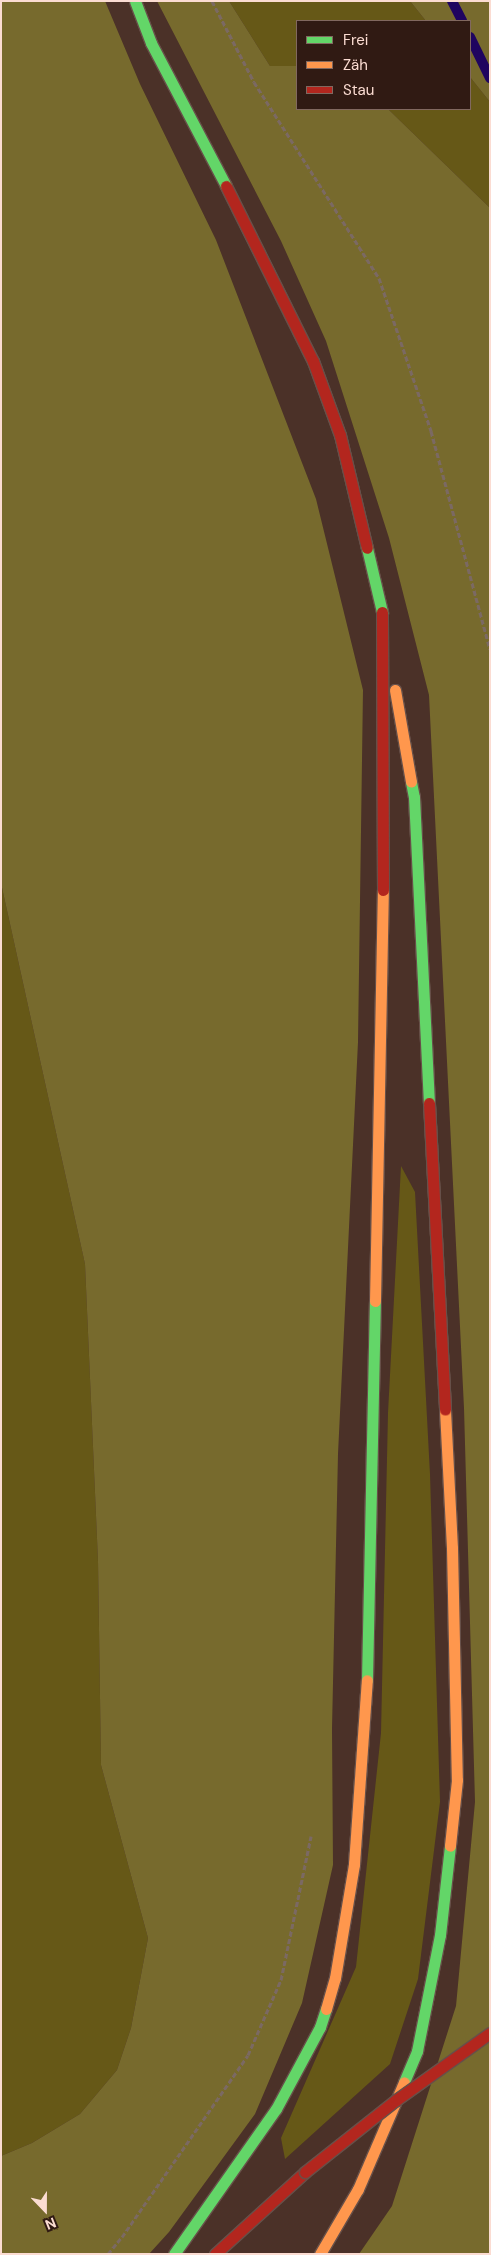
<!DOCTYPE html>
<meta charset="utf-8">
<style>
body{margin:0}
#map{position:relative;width:491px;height:2255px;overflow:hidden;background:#4b3128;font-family:"DM Sans",sans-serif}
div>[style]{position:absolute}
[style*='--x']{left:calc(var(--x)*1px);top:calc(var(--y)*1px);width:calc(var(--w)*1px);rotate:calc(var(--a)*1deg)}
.green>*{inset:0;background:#665817}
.forest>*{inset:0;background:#776a2d}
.stream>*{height:10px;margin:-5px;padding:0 5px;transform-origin:5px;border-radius:5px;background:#1f045f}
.path>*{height:3px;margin-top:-1.5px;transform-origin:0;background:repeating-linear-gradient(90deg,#7b6963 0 5px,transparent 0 7.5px)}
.roads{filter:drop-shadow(1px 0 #675049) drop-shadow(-1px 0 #675049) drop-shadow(0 1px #675049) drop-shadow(0 -1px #675049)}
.fast>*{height:11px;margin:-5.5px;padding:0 5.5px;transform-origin:5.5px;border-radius:5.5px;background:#63d668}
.slow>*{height:11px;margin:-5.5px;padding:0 5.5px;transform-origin:5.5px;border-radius:5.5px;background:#ff974d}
.jam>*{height:11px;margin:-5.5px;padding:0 5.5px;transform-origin:5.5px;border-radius:5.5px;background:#b3261e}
.bridges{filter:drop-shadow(1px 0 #675049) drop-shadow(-1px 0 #675049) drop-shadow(0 1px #675049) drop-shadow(0 -1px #675049)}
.jam-bridge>*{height:11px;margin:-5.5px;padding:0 5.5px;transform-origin:5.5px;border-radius:5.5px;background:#b3261e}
span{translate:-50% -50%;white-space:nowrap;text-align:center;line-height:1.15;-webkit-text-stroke:5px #301a13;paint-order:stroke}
.frame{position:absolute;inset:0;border:2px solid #fbdcd2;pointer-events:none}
.legend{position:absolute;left:296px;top:20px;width:175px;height:90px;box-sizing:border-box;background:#301a13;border:1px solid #81685f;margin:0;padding:6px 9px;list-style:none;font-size:15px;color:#fbdcd2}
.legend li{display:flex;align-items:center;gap:10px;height:25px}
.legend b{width:25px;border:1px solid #81685f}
.north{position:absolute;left:20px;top:2185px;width:50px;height:50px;-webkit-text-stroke:4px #301a13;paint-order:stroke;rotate:158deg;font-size:14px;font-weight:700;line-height:20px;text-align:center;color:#fbdcd2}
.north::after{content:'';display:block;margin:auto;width:18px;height:22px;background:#fbdcd2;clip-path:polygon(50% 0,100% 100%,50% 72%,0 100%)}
</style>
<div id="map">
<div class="green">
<i style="clip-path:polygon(229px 1px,410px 1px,426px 21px,297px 21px,297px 66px,270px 66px)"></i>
<i style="clip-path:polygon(470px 77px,490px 102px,490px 208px,388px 109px,470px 109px)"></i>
<i style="clip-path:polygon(1px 883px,85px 1264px,98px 1561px,101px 1765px,148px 1938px,131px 2028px,117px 2070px,80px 2114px,32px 2143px,1px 2156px)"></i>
<i style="clip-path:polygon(401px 1166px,415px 1192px,430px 1474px,440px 1802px,418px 1979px,390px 2064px,285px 2159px,281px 2138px,356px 1967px,381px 1733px,388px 1413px)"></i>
</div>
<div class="forest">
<i style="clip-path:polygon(1px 1px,105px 1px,140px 84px,216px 240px,316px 499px,363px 690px,358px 1042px,338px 1454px,332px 1729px,333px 1865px,302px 2003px,255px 2114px,169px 2232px,149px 2254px,1px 2254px,1px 2156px,32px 2143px,80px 2114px,117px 2070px,131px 2028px,148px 1938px,101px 1765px,98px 1561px,85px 1264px,1px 883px)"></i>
<i style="clip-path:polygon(157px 1px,229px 1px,270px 66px,297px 66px,297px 109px,388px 109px,490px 208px,490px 2254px,359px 2254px,392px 2206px,456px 2006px,475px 1802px,464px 1408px,429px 695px,389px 538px,326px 341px,281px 241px)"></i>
<i style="clip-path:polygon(410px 1px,490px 1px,490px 102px,470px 77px,470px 21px,426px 21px)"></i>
</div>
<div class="stream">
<i style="--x:452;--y:1;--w:22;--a:63"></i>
<i style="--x:470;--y:37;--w:46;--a:64"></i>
</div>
<div class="path">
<i style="--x:212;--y:1;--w:91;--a:62.6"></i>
<i style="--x:254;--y:82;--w:232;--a:57.5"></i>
<i style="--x:379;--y:278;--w:162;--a:71.2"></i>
<i style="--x:431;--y:431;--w:226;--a:74.9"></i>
<i style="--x:108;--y:2254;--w:22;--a:-51"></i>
<i style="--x:122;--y:2237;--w:221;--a:-55.3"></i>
<i style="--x:248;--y:2055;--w:82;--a:-66.3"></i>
<i style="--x:281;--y:1980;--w:147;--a:-78.2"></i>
</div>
<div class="roads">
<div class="fast">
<i style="--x:135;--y:1;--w:45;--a:69.1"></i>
<i style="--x:151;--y:43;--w:161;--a:62.3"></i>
<i style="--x:367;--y:548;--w:66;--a:76.8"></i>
<i style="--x:411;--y:782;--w:15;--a:79"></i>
<i style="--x:414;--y:797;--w:306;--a:87.2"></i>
<i style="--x:367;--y:1680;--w:379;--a:-88.8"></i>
<i style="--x:404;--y:2082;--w:34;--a:-67"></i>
<i style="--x:417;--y:2051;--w:118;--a:-78.8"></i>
<i style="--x:440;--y:1935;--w:90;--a:-83.6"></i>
<i style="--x:174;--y:2254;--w:177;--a:-54.9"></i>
<i style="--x:276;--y:2109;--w:93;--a:-61.8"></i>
<i style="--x:320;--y:2027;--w:19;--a:-72"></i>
</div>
<div class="slow">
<i style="--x:395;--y:690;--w:93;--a:80.1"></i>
<i style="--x:375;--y:1301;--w:411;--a:-88.9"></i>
<i style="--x:445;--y:1410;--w:138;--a:87.1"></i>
<i style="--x:452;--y:1548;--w:232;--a:88.8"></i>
<i style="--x:457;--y:1780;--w:66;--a:96.1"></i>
<i style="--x:326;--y:2009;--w:32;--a:-74"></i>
<i style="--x:335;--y:1978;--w:116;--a:-80.5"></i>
<i style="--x:354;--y:1864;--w:184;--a:-86"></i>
<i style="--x:320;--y:2254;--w:75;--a:-59.7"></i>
<i style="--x:358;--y:2189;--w:116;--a:-66.7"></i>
</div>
<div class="jam">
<i style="--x:226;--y:186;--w:195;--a:63.6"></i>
<i style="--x:313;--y:361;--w:79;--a:70"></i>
<i style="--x:340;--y:435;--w:116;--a:76.6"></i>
<i style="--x:382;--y:612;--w:278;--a:89.8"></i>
<i style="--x:429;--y:1103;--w:307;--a:87"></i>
<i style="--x:215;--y:2254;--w:122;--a:-42.3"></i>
</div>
</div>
<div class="bridges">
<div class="jam-bridge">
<i style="--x:305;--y:2172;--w:116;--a:-38.4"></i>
<i style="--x:396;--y:2100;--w:115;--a:-35.5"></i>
</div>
</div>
<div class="frame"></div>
<ul class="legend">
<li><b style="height:6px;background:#63d668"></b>Frei</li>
<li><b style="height:6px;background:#ff974d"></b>Zäh</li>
<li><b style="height:6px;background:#b3261e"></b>Stau</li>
</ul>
<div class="north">N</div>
</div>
